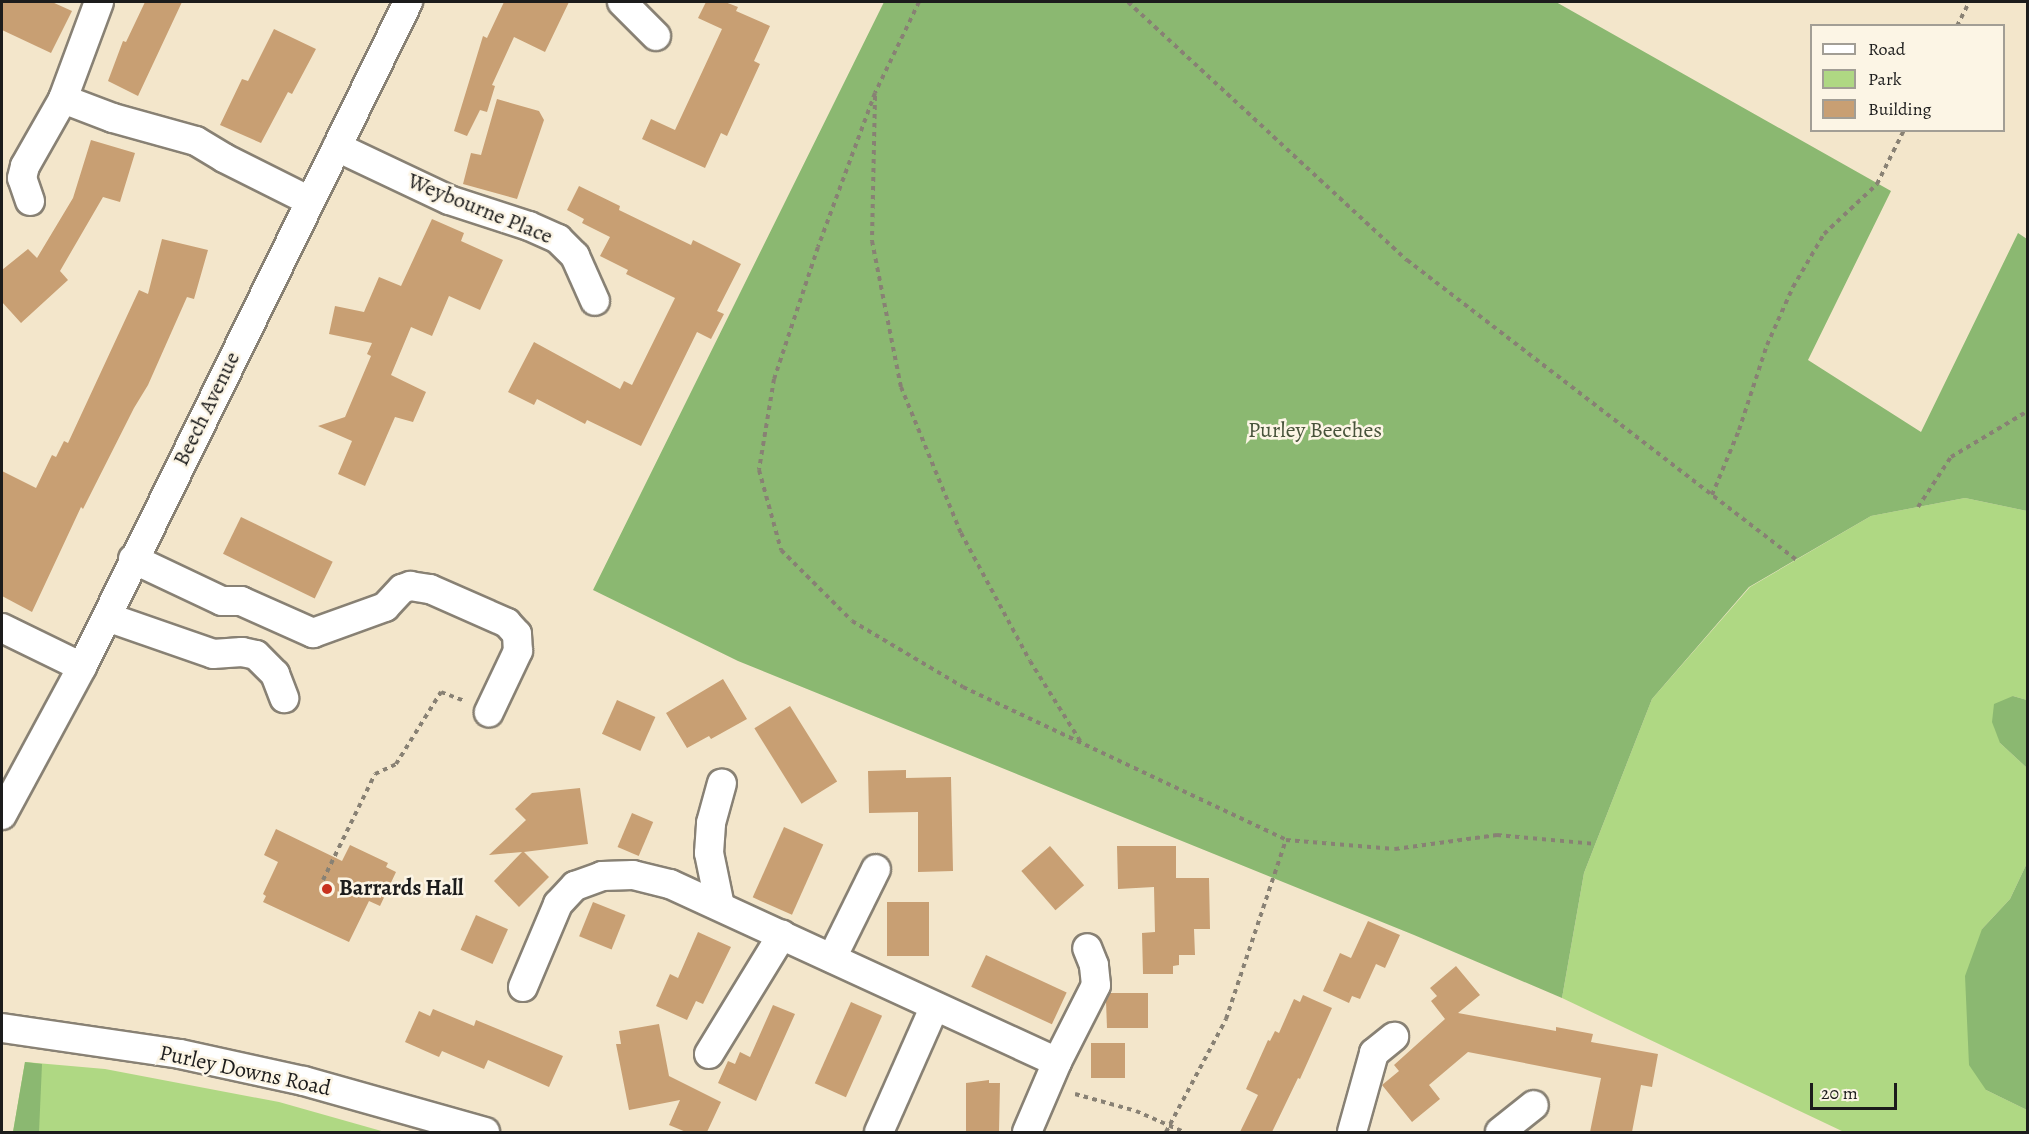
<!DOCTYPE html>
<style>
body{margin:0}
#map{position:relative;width:2029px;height:1134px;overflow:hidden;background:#f3e6cb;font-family:Alegreya,serif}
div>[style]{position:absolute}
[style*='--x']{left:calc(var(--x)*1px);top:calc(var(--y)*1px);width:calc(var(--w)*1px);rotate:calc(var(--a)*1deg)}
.green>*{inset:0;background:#afd883}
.forest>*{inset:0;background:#8bb871}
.building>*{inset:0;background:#c89f73;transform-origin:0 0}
.path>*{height:4px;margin-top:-2px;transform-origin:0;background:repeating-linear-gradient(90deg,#888174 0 4.5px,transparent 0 9px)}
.roads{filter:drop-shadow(2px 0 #888174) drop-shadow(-2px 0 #888174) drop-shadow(0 2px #888174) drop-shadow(0 -2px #888174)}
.minor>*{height:28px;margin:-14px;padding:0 14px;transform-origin:14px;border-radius:14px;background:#fff}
.dots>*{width:16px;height:16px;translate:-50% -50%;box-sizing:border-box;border:3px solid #fcf5e5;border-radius:50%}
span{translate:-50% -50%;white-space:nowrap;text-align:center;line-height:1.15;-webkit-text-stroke:5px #fcf5e5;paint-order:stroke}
.street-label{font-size:22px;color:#1c1c1c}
.park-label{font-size:22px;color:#48543b}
.poi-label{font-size:22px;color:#1c1c1c;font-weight:700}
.left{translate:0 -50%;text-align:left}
.frame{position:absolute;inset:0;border:3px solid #1c1c1c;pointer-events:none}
.legend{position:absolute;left:1810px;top:24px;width:195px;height:108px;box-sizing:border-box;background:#fcf5e5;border:2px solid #a29e95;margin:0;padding:8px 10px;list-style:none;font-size:18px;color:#1c1c1c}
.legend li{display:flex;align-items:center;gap:12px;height:30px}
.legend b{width:30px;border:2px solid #a29e95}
.scale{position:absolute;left:1810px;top:1083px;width:87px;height:27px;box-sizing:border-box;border:3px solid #1c1c1c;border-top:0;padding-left:8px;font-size:18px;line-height:21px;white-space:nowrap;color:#1c1c1c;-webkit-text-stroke:4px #fcf5e5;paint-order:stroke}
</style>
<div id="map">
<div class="green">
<i style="clip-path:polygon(1965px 498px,2027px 511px,2027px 700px,2013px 696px,2000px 743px,2027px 768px,2027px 863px,2010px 899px,1982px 929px,1986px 1090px,2027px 1110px,2027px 1132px,1844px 1132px,1562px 998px,1584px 873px,1652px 699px,1750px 587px,1871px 516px)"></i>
<i style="clip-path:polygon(25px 1062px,105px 1069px,279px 1102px,385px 1132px,13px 1132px)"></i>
</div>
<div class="forest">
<i style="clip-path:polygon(884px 2px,1556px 2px,1891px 191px,1808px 360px,1921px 432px,2018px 233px,2027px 239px,2027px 511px,1965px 498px,1871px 516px,1749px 587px,1652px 699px,1584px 873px,1562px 998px,1414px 935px,738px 661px,593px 590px)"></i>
<i style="clip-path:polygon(2013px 696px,2027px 700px,2027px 768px,2000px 743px,1992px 722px,1994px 704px)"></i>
<i style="clip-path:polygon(2027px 863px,2027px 1110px,1986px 1090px,1969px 1065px,1965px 976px,1982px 929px,2010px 899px)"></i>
<i style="clip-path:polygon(25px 1062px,42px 1064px,39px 1132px,13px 1132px)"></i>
</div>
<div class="building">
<i style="clip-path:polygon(2px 2px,52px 2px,72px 11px,51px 53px,2px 30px)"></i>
<i style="clip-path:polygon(145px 2px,182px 2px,138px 96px,108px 81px,123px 41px,126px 42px)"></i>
<i style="clip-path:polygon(504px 2px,569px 2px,545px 52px,514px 37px,492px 85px,495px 86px,487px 112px,480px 110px,467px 136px,454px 131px,483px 36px,487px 38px)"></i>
<i style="clip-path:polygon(706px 2px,725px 2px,738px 7px,736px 11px,770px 26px,754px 61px,760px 64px,727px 136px,721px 133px,705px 168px,642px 139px,651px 119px,675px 130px,696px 85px,722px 29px,698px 18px)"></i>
<i style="clip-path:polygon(274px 29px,316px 49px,292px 94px,288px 92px,261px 143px,220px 125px,242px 79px,248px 81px)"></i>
<i style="clip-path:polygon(497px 99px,539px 111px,544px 120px,517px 199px,463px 184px,471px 153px,481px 155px)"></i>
<i style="clip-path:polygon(91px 140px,135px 153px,120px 202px,103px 197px,60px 271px,68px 280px,21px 323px,2px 302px,2px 270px,28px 249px,37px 258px,73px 198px)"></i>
<i style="clip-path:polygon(579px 186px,620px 206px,619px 210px,691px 245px,693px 240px,741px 264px,717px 311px,724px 314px,711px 339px,697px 332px,641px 446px,587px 420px,585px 424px,537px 399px,534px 405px,508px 392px,534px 342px,620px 389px,624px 381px,632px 385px,675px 298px,626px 274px,628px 270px,600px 256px,610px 237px,582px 223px,584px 219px,567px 210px)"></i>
<i style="clip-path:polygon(432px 219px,464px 233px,461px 241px,503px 260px,480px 310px,449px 296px,432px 336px,411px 327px,391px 375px,426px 392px,413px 422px,395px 417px,365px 486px,338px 474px,352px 441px,318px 426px,345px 417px,371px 356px,367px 354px,372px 343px,329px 334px,335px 306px,364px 312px,379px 277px,401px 286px)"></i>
<i style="clip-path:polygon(162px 239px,208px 250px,194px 299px,187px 297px,148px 385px,134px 408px,83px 509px,81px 507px,32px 612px,2px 596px,2px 471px,36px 488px,52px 455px,56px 457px,64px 441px,68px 443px,139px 290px,148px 294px)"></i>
<i style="left:241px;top:517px;width:102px;height:41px;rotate:26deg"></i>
<i style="clip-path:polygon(723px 679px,747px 719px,711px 739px,709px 736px,687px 748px,666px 713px)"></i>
<i style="left:617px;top:700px;width:42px;height:37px;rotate:24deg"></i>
<i style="left:790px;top:706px;width:89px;height:42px;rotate:58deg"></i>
<i style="clip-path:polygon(906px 770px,906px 778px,951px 777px,953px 871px,918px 872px,918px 812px,869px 813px,868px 771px)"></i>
<i style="clip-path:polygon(580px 788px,588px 844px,524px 852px,549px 877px,519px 907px,494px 881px,522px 852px,489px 855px,526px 820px,515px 809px,532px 793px)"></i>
<i style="left:632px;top:813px;width:23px;height:37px;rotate:23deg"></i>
<i style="left:784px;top:827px;width:43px;height:77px;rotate:24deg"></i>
<i style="clip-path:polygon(276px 829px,342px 861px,350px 845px,388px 863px,386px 867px,396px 872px,380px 906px,369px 901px,349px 942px,263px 902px,266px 896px,263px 894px,278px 862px,264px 855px)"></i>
<i style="left:1050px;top:846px;width:52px;height:38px;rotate:49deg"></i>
<i style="clip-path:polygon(1117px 846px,1176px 846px,1176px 878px,1209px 878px,1210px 929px,1194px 929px,1195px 955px,1179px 955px,1179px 965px,1173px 966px,1173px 974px,1143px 974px,1142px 933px,1155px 932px,1154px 887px,1118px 889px)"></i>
<i style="left:593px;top:902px;width:35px;height:37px;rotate:22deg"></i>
<i style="left:887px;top:902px;width:42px;height:54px"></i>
<i style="left:476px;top:915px;width:35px;height:38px;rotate:24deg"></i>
<i style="clip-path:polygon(1368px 921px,1400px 935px,1385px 968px,1376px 964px,1360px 999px,1352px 996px,1349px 1003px,1323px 991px,1340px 953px,1351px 958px)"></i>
<i style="clip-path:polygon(698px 932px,731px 947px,703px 1004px,696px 1001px,687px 1020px,656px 1006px,670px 974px,678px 978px)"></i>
<i style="left:986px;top:955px;width:89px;height:35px;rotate:25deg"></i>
<i style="clip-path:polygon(1456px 966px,1480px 995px,1458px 1013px,1556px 1031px,1556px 1027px,1593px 1034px,1591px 1042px,1658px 1054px,1652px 1087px,1641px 1085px,1632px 1132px,1590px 1132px,1601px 1078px,1468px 1052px,1429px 1085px,1440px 1099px,1412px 1122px,1382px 1085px,1399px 1071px,1394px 1065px,1445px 1019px,1431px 1001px,1437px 996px,1430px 988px)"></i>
<i style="clip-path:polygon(1110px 993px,1148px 993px,1148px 1028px,1107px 1028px,1106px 1001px)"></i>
<i style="clip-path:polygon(1303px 995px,1332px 1008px,1300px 1079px,1298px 1078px,1272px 1132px,1240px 1132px,1258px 1095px,1246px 1089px,1268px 1040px,1270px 1041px,1275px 1031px,1279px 1033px,1294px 999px,1300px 1002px)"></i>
<i style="left:851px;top:1002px;width:34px;height:89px;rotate:24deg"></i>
<i style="clip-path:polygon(773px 1005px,795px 1014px,756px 1101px,718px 1083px,728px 1061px,735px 1064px,740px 1052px,750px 1057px)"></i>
<i style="clip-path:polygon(433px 1009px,474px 1026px,476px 1020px,563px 1056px,549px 1087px,488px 1060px,484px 1069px,442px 1051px,439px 1057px,405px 1042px,419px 1011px,430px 1016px)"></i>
<i style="clip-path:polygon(659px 1024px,669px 1076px,721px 1102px,707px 1132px,686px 1132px,669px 1125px,680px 1100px,629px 1110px,616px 1044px,621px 1044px,619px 1031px)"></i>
<i style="left:1091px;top:1043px;width:34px;height:35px"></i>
<i style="clip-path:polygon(989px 1080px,989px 1083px,1000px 1083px,999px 1132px,966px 1132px,966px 1083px)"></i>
</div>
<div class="path">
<i style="--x:919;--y:2;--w:101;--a:115.8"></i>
<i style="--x:875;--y:93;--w:164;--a:110.3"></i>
<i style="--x:818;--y:247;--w:139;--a:108.4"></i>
<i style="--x:774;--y:379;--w:92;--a:99.4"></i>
<i style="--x:759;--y:470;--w:83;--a:74.6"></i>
<i style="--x:781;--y:550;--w:100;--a:45"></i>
<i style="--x:852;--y:621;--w:129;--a:30.7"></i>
<i style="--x:963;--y:687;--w:357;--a:25.3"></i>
<i style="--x:1286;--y:840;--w:109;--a:4.7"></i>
<i style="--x:1395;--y:849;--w:103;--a:-7.8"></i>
<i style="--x:1497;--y:835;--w:98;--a:5.2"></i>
<i style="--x:1128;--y:2;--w:380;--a:42.8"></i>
<i style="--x:1407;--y:260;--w:492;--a:37.6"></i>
<i style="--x:1957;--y:26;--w:27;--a:-63"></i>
<i style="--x:875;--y:96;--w:145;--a:91.2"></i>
<i style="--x:872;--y:241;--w:149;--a:78.8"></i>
<i style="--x:901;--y:387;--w:158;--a:67.7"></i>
<i style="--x:961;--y:533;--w:145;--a:61.7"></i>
<i style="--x:1030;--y:661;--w:98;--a:57.9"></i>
<i style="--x:1712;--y:495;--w:70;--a:-67.4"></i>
<i style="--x:1739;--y:430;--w:89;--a:-71.8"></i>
<i style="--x:1767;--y:345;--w:64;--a:-65.9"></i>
<i style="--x:1793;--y:287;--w:61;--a:-59.7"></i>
<i style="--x:1824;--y:234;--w:73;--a:-43.3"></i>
<i style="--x:1877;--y:184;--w:60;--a:-63.4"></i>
<i style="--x:1918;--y:507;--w:60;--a:-56.6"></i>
<i style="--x:1951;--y:457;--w:90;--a:-30.9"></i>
<i style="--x:323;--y:880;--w:118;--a:-63.9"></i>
<i style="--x:375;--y:774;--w:23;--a:-25"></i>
<i style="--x:396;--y:764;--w:85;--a:-58"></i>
<i style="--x:441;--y:692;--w:25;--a:21"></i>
<i style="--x:1075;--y:1094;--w:63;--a:15.6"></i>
<i style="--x:1136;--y:1111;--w:52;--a:23.6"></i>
<i style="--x:1166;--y:1132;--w:128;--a:-62"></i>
<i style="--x:1226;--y:1019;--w:189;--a:-71.5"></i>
</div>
<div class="roads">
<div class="minor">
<i style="--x:99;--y:2;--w:103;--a:110.4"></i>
<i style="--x:63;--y:99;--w:53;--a:20.8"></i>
<i style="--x:113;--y:118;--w:86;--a:15.5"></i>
<i style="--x:196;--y:141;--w:33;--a:31"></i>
<i style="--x:224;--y:158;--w:96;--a:26.6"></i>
<i style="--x:622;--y:2;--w:48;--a:45"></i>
<i style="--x:337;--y:147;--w:124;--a:25.3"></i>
<i style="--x:449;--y:200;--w:84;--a:18"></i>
<i style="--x:529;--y:226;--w:32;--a:24"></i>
<i style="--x:558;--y:239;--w:24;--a:45"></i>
<i style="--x:575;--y:256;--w:49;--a:66"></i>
<i style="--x:30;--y:201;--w:24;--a:-109"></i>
<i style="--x:22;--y:178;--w:12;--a:-76"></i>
<i style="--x:25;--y:166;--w:77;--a:-60.4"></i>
<i style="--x:133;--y:559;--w:98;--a:25.3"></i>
<i style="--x:222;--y:601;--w:19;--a:0"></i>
<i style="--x:241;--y:601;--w:79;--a:24"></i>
<i style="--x:313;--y:633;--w:77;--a:-19.9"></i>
<i style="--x:385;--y:607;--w:25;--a:-47"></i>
<i style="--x:402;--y:589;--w:9;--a:-21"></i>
<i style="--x:410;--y:586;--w:20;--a:9"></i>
<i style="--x:430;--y:589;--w:84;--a:23.8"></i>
<i style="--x:507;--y:623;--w:15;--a:48"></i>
<i style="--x:517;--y:634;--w:17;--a:87"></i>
<i style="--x:518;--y:651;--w:68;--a:115.4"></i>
<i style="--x:107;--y:617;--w:112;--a:19.2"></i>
<i style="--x:213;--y:654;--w:29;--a:-4"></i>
<i style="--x:242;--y:652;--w:14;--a:12"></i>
<i style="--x:256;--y:655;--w:27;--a:45"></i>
<i style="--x:275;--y:674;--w:26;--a:69"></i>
<i style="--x:2;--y:628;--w:89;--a:26"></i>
<i style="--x:2;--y:815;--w:168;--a:-61.6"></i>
<i style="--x:82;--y:667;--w:741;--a:-63.88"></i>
<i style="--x:720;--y:906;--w:54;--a:-101.7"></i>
<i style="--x:709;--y:853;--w:30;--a:-86"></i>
<i style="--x:711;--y:823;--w:41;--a:-74.6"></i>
<i style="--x:832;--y:958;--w:99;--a:-63.7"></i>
<i style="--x:523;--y:987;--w:90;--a:-67.1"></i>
<i style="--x:558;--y:904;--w:25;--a:-47"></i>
<i style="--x:575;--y:886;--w:29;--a:-20"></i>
<i style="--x:602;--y:876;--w:31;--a:-2"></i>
<i style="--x:633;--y:875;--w:38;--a:14"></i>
<i style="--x:670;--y:884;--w:426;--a:24.7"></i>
<i style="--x:2;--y:1028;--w:180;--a:8.3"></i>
<i style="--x:180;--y:1054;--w:127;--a:12.3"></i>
<i style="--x:304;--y:1081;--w:188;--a:15.7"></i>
<i style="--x:709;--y:1054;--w:140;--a:-58.5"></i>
<i style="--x:879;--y:1132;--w:136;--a:-66.1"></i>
<i style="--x:1027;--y:1132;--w:76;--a:-66.8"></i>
<i style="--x:1057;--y:1062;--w:86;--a:-63.1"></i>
<i style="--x:1096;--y:985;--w:20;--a:-96"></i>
<i style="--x:1094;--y:965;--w:18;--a:-112"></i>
<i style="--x:1352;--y:1132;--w:82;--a:-74.4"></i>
<i style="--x:1374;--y:1053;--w:26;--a:-39"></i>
<i style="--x:1500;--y:1132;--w:43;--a:-38.5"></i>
</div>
</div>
<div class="dots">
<i style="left:327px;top:889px;background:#c8321e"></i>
</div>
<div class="street-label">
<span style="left:480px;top:209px;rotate:22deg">Weybourne Place</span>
<span style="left:207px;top:409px;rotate:-64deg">Beech Avenue</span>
<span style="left:245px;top:1071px;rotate:12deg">Purley Downs Road</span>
</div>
<div class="park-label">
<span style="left:1315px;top:431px">Purley Beeches</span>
</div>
<div class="poi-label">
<span class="left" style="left:339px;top:889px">Barrards Hall</span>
</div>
<div class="frame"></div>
<ul class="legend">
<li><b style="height:8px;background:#fff"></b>Road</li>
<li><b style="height:16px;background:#afd883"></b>Park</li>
<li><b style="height:16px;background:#c89f73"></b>Building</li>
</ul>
<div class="scale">20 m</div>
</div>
